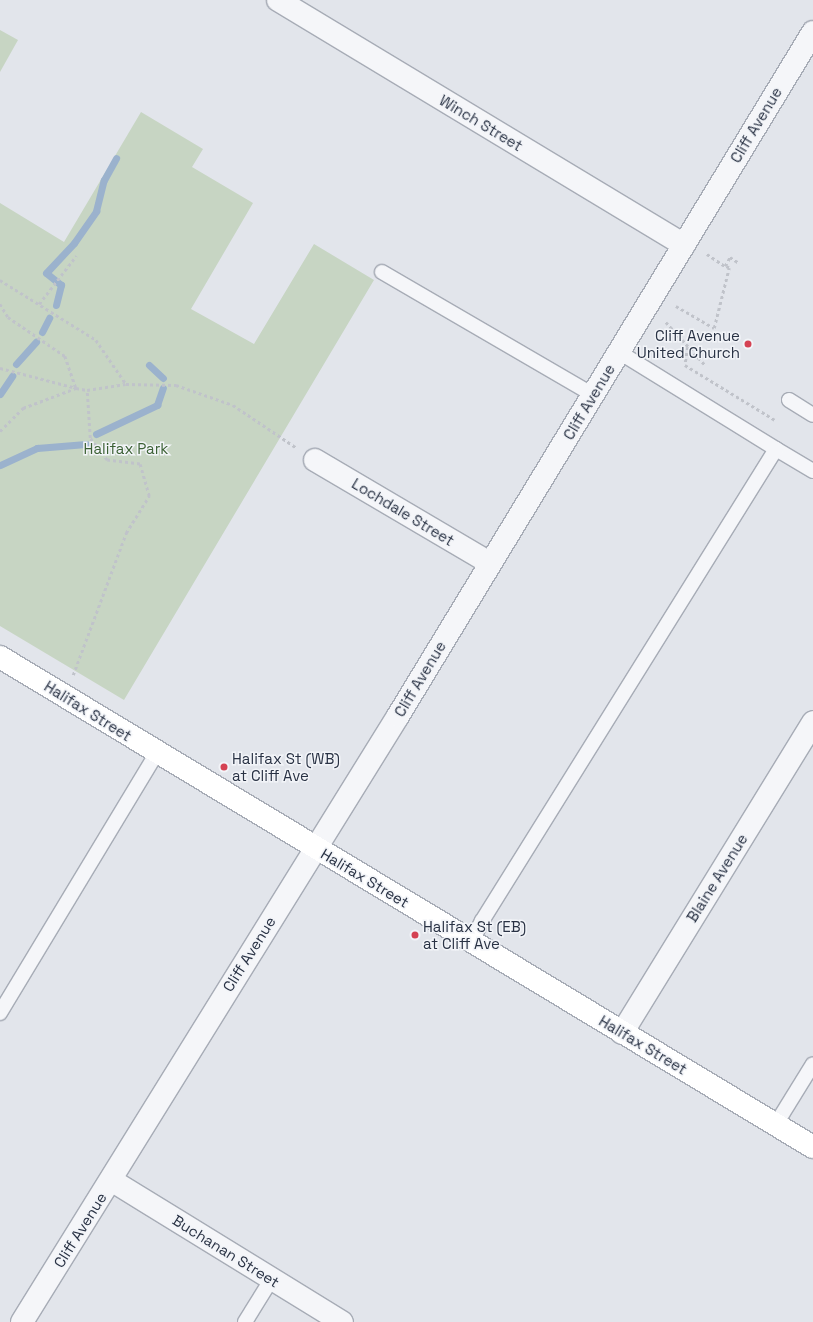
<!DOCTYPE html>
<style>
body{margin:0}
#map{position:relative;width:813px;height:1322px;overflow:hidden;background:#e2e5eb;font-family:"Space Grotesk",sans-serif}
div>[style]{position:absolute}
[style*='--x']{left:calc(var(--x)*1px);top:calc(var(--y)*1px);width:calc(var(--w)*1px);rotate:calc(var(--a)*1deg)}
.green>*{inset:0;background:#c7d5c3}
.stream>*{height:7px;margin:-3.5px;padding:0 3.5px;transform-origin:3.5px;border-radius:3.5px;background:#9bb2cd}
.path>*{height:2.5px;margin-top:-1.25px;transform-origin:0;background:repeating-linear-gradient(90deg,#c0c3ca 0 3px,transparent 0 6px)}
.roads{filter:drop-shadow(1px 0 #a7acb6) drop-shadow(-1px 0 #a7acb6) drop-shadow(0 1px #a7acb6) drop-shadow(0 -1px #a7acb6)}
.lane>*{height:14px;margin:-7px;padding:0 7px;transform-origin:7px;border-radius:7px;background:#f5f6f9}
.street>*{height:22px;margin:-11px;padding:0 11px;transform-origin:11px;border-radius:11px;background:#f5f6f9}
.secondary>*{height:22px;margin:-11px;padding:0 11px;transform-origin:11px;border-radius:11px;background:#fff}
.dots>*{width:11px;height:11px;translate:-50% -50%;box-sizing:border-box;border:2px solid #f2f4f8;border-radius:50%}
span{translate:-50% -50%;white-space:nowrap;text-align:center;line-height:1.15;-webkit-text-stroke:3px #f2f4f8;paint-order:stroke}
.street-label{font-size:15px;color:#293244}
.poi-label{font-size:15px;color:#293244}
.right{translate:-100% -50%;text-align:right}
.left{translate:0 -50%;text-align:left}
.park-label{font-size:15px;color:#3c6135}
</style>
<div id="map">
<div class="green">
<i style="clip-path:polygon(0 30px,18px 40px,0 72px)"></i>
<i style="clip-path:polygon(141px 112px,203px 149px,192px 167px,253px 203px,191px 309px,254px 344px,314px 244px,374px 280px,124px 700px,0 626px,0 203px,64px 242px)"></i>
</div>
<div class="stream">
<i style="--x:56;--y:305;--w:21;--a:-76"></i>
<i style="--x:61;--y:285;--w:19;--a:-141"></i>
<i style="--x:46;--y:273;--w:41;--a:-47"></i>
<i style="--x:74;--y:243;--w:39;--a:-55"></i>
<i style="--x:96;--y:211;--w:32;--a:-76"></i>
<i style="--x:104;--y:180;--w:25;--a:-61"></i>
<i style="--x:42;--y:332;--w:16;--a:-63"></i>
<i style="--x:16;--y:364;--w:30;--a:-48"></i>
<i style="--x:149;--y:365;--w:19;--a:43"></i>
<i style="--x:0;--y:394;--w:22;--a:-56"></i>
<i style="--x:96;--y:434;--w:68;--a:-25.4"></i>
<i style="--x:157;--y:405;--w:18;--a:-71"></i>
<i style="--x:0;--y:465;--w:41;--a:-24.7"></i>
<i style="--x:37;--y:448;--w:49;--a:-4.7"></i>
</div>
<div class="path">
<i style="--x:707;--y:254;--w:22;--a:34"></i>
<i style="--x:725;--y:266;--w:10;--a:-61"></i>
<i style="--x:730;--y:257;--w:11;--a:34"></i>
<i style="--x:0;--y:280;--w:113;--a:32"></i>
<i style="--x:96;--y:340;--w:53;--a:55.7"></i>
<i style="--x:0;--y:304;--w:15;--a:58"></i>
<i style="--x:8;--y:317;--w:69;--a:34.4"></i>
<i style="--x:65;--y:356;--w:34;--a:71"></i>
<i style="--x:39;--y:304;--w:61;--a:-52.4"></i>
<i style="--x:676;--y:306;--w:44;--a:30.1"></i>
<i style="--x:714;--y:328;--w:62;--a:-76"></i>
<i style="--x:729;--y:268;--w:4;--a:-153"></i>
<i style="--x:666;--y:322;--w:59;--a:47.7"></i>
<i style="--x:688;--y:347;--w:18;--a:99"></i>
<i style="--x:685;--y:365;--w:105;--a:31.4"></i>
<i style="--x:0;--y:368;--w:79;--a:14.7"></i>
<i style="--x:0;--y:431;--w:33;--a:-45"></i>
<i style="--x:23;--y:408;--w:57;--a:-20.7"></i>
<i style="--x:76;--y:388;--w:11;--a:10"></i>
<i style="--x:87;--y:390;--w:39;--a:-9"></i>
<i style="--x:126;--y:384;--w:50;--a:1.1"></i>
<i style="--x:176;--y:385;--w:60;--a:19.3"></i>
<i style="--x:233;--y:405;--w:77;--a:33.9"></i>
<i style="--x:73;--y:675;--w:152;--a:-69.5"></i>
<i style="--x:126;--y:533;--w:44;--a:-58.1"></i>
<i style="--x:149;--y:496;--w:33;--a:-106"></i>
<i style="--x:140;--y:464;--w:33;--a:-173"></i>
<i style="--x:107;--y:460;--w:28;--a:-128"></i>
<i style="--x:90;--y:438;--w:48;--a:-93.6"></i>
</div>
<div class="roads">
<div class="lane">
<i style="--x:382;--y:272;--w:244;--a:30.2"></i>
<i style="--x:789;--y:400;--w:28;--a:32"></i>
<i style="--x:776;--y:449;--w:43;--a:30.7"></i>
<i style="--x:472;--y:942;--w:23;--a:-65"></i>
<i style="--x:482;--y:921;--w:556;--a:-58.08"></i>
<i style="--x:776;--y:449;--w:185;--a:-148.3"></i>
<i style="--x:0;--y:1013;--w:304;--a:-58.9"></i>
<i style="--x:776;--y:1124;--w:70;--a:-58.3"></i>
<i style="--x:245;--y:1322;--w:49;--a:-58.2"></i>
</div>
<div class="street">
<i style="--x:278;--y:0;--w:474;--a:31.1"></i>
<i style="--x:315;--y:460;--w:203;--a:30.5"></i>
<i style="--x:622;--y:1033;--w:365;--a:-58.4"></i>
<i style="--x:111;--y:1180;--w:271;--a:31.6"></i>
<i style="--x:22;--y:1322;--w:713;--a:-58.18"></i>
<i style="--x:398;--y:716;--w:800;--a:-58.75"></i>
</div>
<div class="secondary">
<i style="--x:0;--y:657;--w:949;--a:31.08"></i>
</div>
</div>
<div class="dots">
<i style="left:748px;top:344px;background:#d54253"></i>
<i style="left:224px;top:767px;background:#d54253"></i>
<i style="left:415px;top:935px;background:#d54253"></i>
</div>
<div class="street-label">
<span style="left:481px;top:123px;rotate:31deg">Winch Street</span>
<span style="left:756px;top:125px;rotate:-59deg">Cliff Avenue</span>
<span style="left:589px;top:402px;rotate:-59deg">Cliff Avenue</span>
<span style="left:403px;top:512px;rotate:31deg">Lochdale Street</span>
<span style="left:420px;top:679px;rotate:-59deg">Cliff Avenue</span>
<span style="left:88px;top:711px;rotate:32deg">Halifax Street</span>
<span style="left:365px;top:878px;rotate:31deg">Halifax Street</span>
<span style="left:717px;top:878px;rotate:-58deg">Blaine Avenue</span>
<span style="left:249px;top:954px;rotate:-58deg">Cliff Avenue</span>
<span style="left:643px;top:1045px;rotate:31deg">Halifax Street</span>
<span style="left:80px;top:1230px;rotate:-58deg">Cliff Avenue</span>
<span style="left:226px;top:1251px;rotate:32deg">Buchanan Street</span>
</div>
<div class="poi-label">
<span class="right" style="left:740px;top:344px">Cliff Avenue<br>United Church</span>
<span class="left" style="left:232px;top:767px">Halifax St (WB)<br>at Cliff Ave</span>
<span class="left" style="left:423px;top:935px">Halifax St (EB)<br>at Cliff Ave</span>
</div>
<div class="park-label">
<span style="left:126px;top:449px">Halifax Park</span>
</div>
</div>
